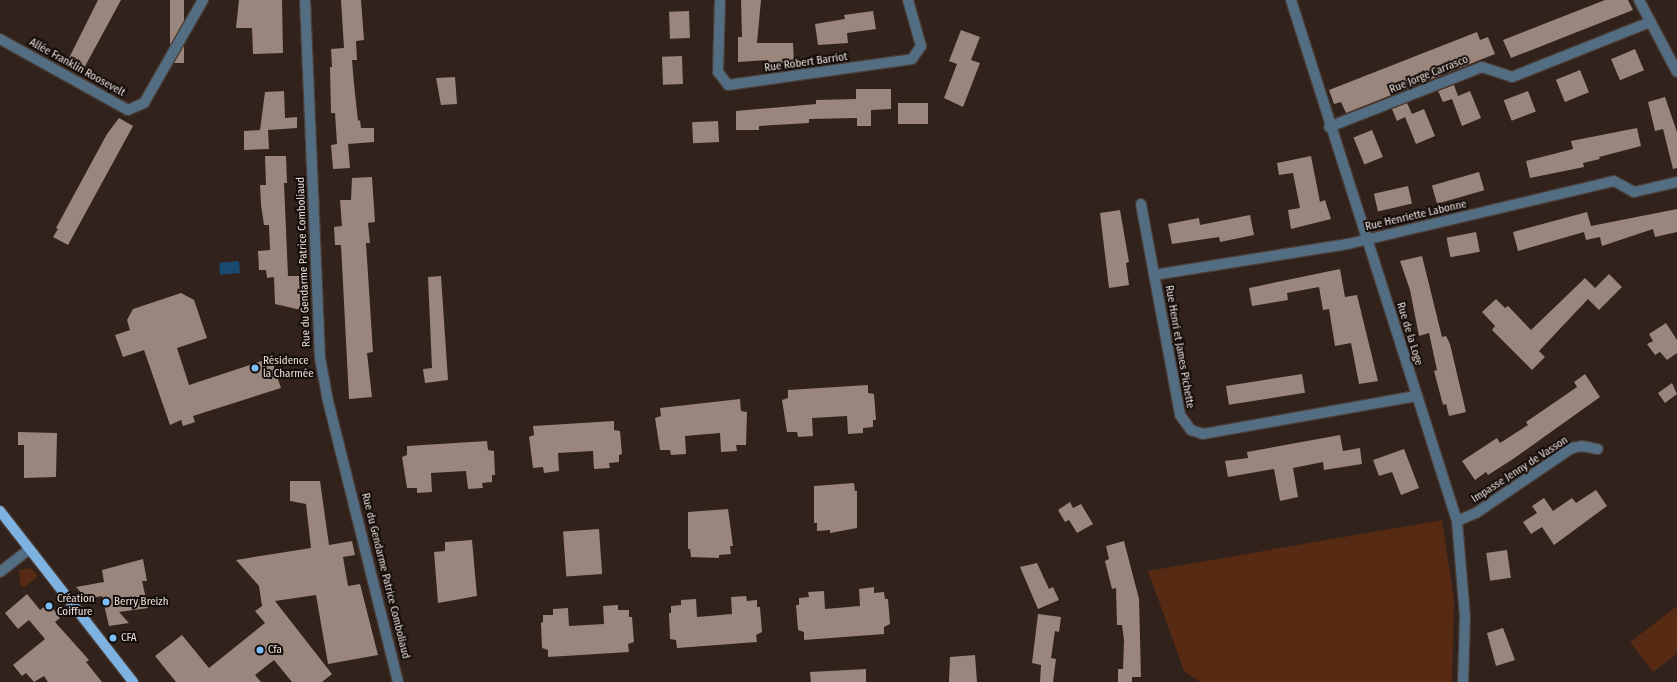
<!DOCTYPE html>
<meta charset="utf-8">
<style>
body{margin:0}
#map{position:relative;width:1677px;height:682px;overflow:hidden;background:#31221b;font-family:"Fira Sans Condensed",sans-serif}
div>[style]{position:absolute}
[style*='--x']{left:calc(var(--x)*1px);top:calc(var(--y)*1px);width:calc(var(--w)*1px);rotate:calc(var(--a)*1deg)}
.green>*{inset:0;background:#562a13}
.water>*{inset:0;background:#18496f;transform-origin:0 0}
.building>*{inset:0;background:#9a867d;transform-origin:0 0}
.roads{filter:drop-shadow(1px 0 #4b3d36) drop-shadow(-1px 0 #4b3d36) drop-shadow(0 1px #4b3d36) drop-shadow(0 -1px #4b3d36)}
.minor>*{height:10px;margin:-5px;padding:0 5px;transform-origin:5px;border-radius:5px;background:#536d83}
.major>*{height:10px;margin:-5px;padding:0 5px;transform-origin:5px;border-radius:5px;background:#7eb3e1}
.dots>*{width:11px;height:11px;translate:-50% -50%;box-sizing:border-box;border:2px solid #140d0a;border-radius:50%}
span{translate:-50% -50%;white-space:nowrap;text-align:center;line-height:1.15;-webkit-text-stroke:4px #140d0a;paint-order:stroke}
.street-label{font-size:11px;color:#ece1dc}
.poi-label{font-size:11px;color:#ece1dc}
.left{translate:0 -50%;text-align:left}
</style>
<div id="map">
<div class="green">
<i style="clip-path:polygon(1442px 520px,1454px 600px,1452px 682px,1200px 682px,1184px 671px,1148px 571px)"></i>
<i style="clip-path:polygon(31px 568px,38px 576px,24px 588px,20px 585px,19px 570px)"></i>
<i style="clip-path:polygon(1677px 606px,1677px 654px,1653px 672px,1630px 642px)"></i>
</div>
<div class="water">
<i style="left:239px;top:261px;width:12px;height:20px;rotate:85deg"></i>
</div>
<div class="building">
<i style="clip-path:polygon(98px 0,121px 0,83px 70px,67px 62px)"></i>
<i style="left:170px;top:0;width:14px;height:63px"></i>
<i style="clip-path:polygon(239px 0,282px 0,283px 53px,253px 54px,252px 28px,236px 28px)"></i>
<i style="clip-path:polygon(341px 0,361px 0,364px 40px,356px 41px,357px 60px,352px 60px,354px 84px,358px 121px,360px 120px,361px 128px,374px 128px,374px 142px,348px 144px,350px 168px,333px 169px,331px 145px,337px 144px,335px 113px,331px 113px,330px 67px,332px 67px,331px 49px,344px 48px)"></i>
<i style="clip-path:polygon(741px 0,761px 0,757px 43px,793px 43px,794px 63px,768px 64px,768px 60px,738px 62px,738px 37px,742px 37px)"></i>
<i style="clip-path:polygon(1605px 0,1628px 0,1633px 10px,1511px 58px,1503px 40px)"></i>
<i style="left:689px;top:11px;width:27px;height:20px;rotate:88deg"></i>
<i style="clip-path:polygon(873px 11px,876px 29px,847px 33px,848px 43px,818px 45px,815px 24px,845px 19px,844px 15px)"></i>
<i style="clip-path:polygon(961px 30px,980px 37px,971px 60px,980px 63px,963px 107px,944px 98px,957px 64px,949px 61px)"></i>
<i style="clip-path:polygon(1477px 32px,1480px 40px,1488px 37px,1495px 54px,1346px 113px,1341px 102px,1334px 104px,1329px 90px)"></i>
<i style="left:1635px;top:49px;width:23px;height:26px;rotate:67deg"></i>
<i style="left:682px;top:56px;width:28px;height:20px;rotate:88deg"></i>
<i style="left:1580px;top:70px;width:24px;height:26px;rotate:68deg"></i>
<i style="clip-path:polygon(455px 77px,457px 104px,441px 105px,436px 78px)"></i>
<i style="clip-path:polygon(1454px 85px,1458px 96px,1470px 91px,1481px 118px,1462px 126px,1452px 99px,1443px 102px,1438px 91px)"></i>
<i style="clip-path:polygon(856px 89px,891px 89px,891px 109px,871px 110px,871px 126px,857px 126px,857px 118px,809px 119px,809px 123px,759px 126px,759px 130px,736px 130px,736px 111px,816px 104px,816px 100px,856px 99px)"></i>
<i style="clip-path:polygon(284px 91px,285px 118px,297px 117px,297px 128px,268px 130px,269px 149px,244px 150px,244px 131px,260px 130px,265px 92px)"></i>
<i style="left:1528px;top:91px;width:22px;height:26px;rotate:69deg"></i>
<i style="clip-path:polygon(1665px 97px,1677px 132px,1677px 168px,1673px 169px,1663px 129px,1655px 131px,1648px 102px)"></i>
<i style="left:928px;top:103px;width:21px;height:30px;rotate:90deg"></i>
<i style="clip-path:polygon(1407px 103px,1412px 114px,1424px 109px,1435px 136px,1416px 144px,1405px 117px,1397px 121px,1392px 109px)"></i>
<i style="clip-path:polygon(119px 118px,133px 126px,68px 245px,53px 237px,58px 229px,56px 228px,107px 134px)"></i>
<i style="left:718px;top:121px;width:21px;height:26px;rotate:87deg"></i>
<i style="clip-path:polygon(1637px 128px,1641px 146px,1599px 157px,1600px 159px,1583px 163px,1584px 167px,1530px 178px,1526px 161px,1573px 149px,1571px 141px)"></i>
<i style="left:1372px;top:130px;width:29px;height:20px;rotate:68deg"></i>
<i style="clip-path:polygon(265px 156px,286px 156px,287px 183px,284px 183px,288px 276px,299px 276px,301px 310px,275px 304px,274px 277px,267px 278px,266px 270px,259px 270px,258px 251px,270px 250px,269px 225px,264px 225px,261px 205px,260px 185px,266px 185px)"></i>
<i style="clip-path:polygon(1311px 156px,1320px 202px,1325px 200px,1331px 219px,1291px 229px,1288px 210px,1300px 208px,1293px 173px,1279px 175px,1277px 163px)"></i>
<i style="left:1479px;top:172px;width:19px;height:49px;rotate:74deg"></i>
<i style="clip-path:polygon(372px 177px,375px 222px,368px 223px,370px 243px,366px 243px,373px 352px,367px 353px,372px 397px,349px 399px,341px 245px,335px 245px,334px 227px,342px 226px,340px 200px,351px 200px,352px 178px)"></i>
<i style="left:1408px;top:186px;width:18px;height:35px;rotate:77deg"></i>
<i style="clip-path:polygon(1677px 209px,1677px 232px,1655px 237px,1653px 229px,1602px 246px,1600px 237px,1586px 240px,1584px 232px,1518px 251px,1513px 232px,1587px 212px,1591px 226px)"></i>
<i style="clip-path:polygon(1120px 210px,1129px 262px,1126px 263px,1129px 285px,1109px 288px,1100px 213px)"></i>
<i style="clip-path:polygon(1250px 215px,1254px 235px,1220px 242px,1219px 237px,1172px 244px,1168px 224px,1199px 218px,1200px 225px)"></i>
<i style="left:1476px;top:232px;width:20px;height:30px;rotate:79deg"></i>
<i style="clip-path:polygon(1422px 256px,1442px 337px,1446px 336px,1450px 344px,1466px 412px,1449px 416px,1446px 404px,1443px 405px,1434px 371px,1437px 370px,1429px 333px,1419px 336px,1410px 290px,1400px 261px)"></i>
<i style="clip-path:polygon(1340px 269px,1345px 297px,1357px 295px,1378px 381px,1359px 384px,1351px 343px,1335px 346px,1329px 309px,1323px 310px,1319px 287px,1287px 293px,1288px 300px,1252px 306px,1249px 288px)"></i>
<i style="clip-path:polygon(1609px 274px,1622px 287px,1599px 310px,1588px 299px,1539px 351px,1545px 357px,1532px 370px,1492px 330px,1495px 326px,1482px 312px,1496px 299px,1505px 308px,1508px 306px,1531px 330px,1585px 278px,1595px 288px)"></i>
<i style="clip-path:polygon(441px 276px,448px 380px,425px 383px,423px 369px,432px 368px,428px 277px)"></i>
<i style="clip-path:polygon(181px 293px,194px 300px,207px 338px,177px 348px,189px 385px,271px 358px,281px 388px,193px 416px,195px 422px,183px 426px,181px 420px,170px 425px,144px 350px,123px 357px,115px 335px,130px 330px,127px 320px,133px 309px)"></i>
<i style="clip-path:polygon(1666px 323px,1677px 340px,1677px 353px,1667px 360px,1660px 352px,1655px 355px,1647px 344px,1653px 341px,1649px 334px)"></i>
<i style="left:1302px;top:374px;width:19px;height:77px;rotate:81deg"></i>
<i style="clip-path:polygon(1585px 374px,1600px 397px,1513px 459px,1488px 475px,1486px 472px,1475px 480px,1462px 461px,1497px 438px,1500px 443px,1528px 425px,1526px 422px,1577px 387px,1574px 382px)"></i>
<i style="clip-path:polygon(1672px 383px,1677px 394px,1665px 403px,1658px 393px)"></i>
<i style="clip-path:polygon(868px 385px,868px 393px,874px 394px,876px 420px,873px 420px,873px 427px,863px 428px,863px 433px,848px 434px,847px 416px,812px 418px,813px 436px,798px 437px,797px 432px,787px 432px,782px 400px,788px 398px,788px 390px)"></i>
<i style="clip-path:polygon(740px 399px,741px 411px,747px 412px,746px 445px,736px 445px,737px 451px,721px 452px,720px 433px,685px 436px,686px 454px,671px 455px,670px 450px,660px 450px,655px 418px,661px 416px,660px 408px)"></i>
<i style="clip-path:polygon(614px 421px,614px 430px,620px 431px,622px 454px,619px 455px,619px 462px,609px 463px,610px 468px,594px 469px,593px 451px,558px 453px,559px 471px,544px 473px,543px 467px,533px 468px,529px 437px,534px 435px,533px 426px)"></i>
<i style="clip-path:polygon(18px 432px,57px 433px,56px 477px,24px 478px,24px 445px,18px 445px)"></i>
<i style="clip-path:polygon(1340px 435px,1343px 451px,1360px 448px,1362px 464px,1324px 470px,1323px 462px,1293px 468px,1298px 497px,1280px 501px,1274px 469px,1228px 477px,1225px 461px,1248px 458px,1247px 452px)"></i>
<i style="clip-path:polygon(487px 441px,488px 450px,494px 451px,495px 475px,492px 475px,492px 482px,482px 483px,483px 488px,468px 489px,466px 471px,431px 473px,432px 492px,417px 493px,417px 488px,407px 488px,402px 457px,407px 455px,407px 446px)"></i>
<i style="clip-path:polygon(1404px 449px,1419px 488px,1401px 495px,1392px 472px,1379px 476px,1373px 460px)"></i>
<i style="clip-path:polygon(290px 481px,320px 481px,329px 545px,352px 541px,355px 555px,343px 557px,348px 586px,360px 584px,378px 655px,328px 664px,316px 595px,275px 601px,332px 674px,322px 682px,292px 682px,274px 660px,255px 675px,261px 682px,176px 682px,155px 656px,182px 635px,209px 668px,265px 623px,255px 611px,262px 606px,259px 586px,236px 560px,311px 548px,306px 504px,290px 501px)"></i>
<i style="clip-path:polygon(854px 483px,855px 491px,857px 491px,857px 528px,830px 533px,830px 530px,817px 531px,817px 523px,814px 523px,814px 486px)"></i>
<i style="clip-path:polygon(1596px 490px,1607px 506px,1554px 545px,1542px 527px,1531px 534px,1523px 522px,1537px 513px,1532px 506px,1544px 498px,1553px 511px,1572px 498px,1576px 503px)"></i>
<i style="clip-path:polygon(1070px 502px,1073px 508px,1081px 504px,1093px 524px,1077px 533px,1069px 520px,1065px 522px,1058px 510px)"></i>
<i style="clip-path:polygon(728px 509px,733px 546px,730px 546px,731px 554px,719px 555px,719px 558px,691px 557px,690px 549px,688px 549px,688px 512px)"></i>
<i style="left:599px;top:529px;width:45px;height:36px;rotate:86deg"></i>
<i style="clip-path:polygon(472px 540px,477px 596px,438px 603px,434px 552px,445px 551px,445px 542px)"></i>
<i style="clip-path:polygon(1124px 541px,1139px 599px,1141px 677px,1132px 677px,1132px 682px,1118px 682px,1118px 669px,1123px 669px,1124px 640px,1122px 625px,1117px 625px,1116px 588px,1112px 589px,1105px 561px,1109px 559px,1106px 546px)"></i>
<i style="left:1507px;top:550px;width:28px;height:21px;rotate:82deg"></i>
<i style="clip-path:polygon(143px 559px,147px 581px,142px 581px,148px 608px,119px 612px,129px 623px,109px 626px,102px 596px,87px 599px,76px 587px,104px 582px,102px 570px)"></i>
<i style="clip-path:polygon(1037px 563px,1049px 589px,1053px 587px,1059px 600px,1038px 609px,1020px 567px)"></i>
<i style="clip-path:polygon(874px 587px,874px 593px,884px 592px,885px 599px,888px 599px,890px 624px,884px 627px,884px 634px,804px 640px,804px 632px,798px 630px,796px 605px,799px 605px,799px 598px,809px 597px,808px 592px,824px 591px,825px 609px,860px 606px,859px 589px)"></i>
<i style="clip-path:polygon(27px 594px,40px 610px,49px 603px,60px 618px,55px 622px,89px 660px,86px 662px,102px 682px,48px 682px,44px 676px,34px 682px,26px 673px,22px 676px,13px 665px,45px 639px,29px 620px,18px 629px,5px 613px)"></i>
<i style="clip-path:polygon(746px 596px,747px 601px,757px 600px,757px 607px,760px 607px,762px 632px,756px 635px,757px 642px,677px 648px,676px 640px,670px 639px,669px 613px,671px 613px,671px 606px,681px 605px,681px 600px,696px 599px,697px 617px,732px 614px,731px 597px)"></i>
<i style="clip-path:polygon(618px 605px,618px 610px,629px 610px,629px 617px,632px 617px,634px 642px,628px 644px,629px 652px,548px 657px,548px 650px,542px 648px,541px 623px,543px 622px,543px 615px,553px 615px,553px 609px,568px 608px,569px 626px,604px 624px,603px 606px)"></i>
<i style="clip-path:polygon(1038px 614px,1061px 617px,1059px 632px,1055px 631px,1051px 658px,1056px 659px,1053px 682px,1040px 682px,1041px 665px,1032px 663px)"></i>
<i style="clip-path:polygon(1503px 628px,1515px 660px,1496px 666px,1487px 633px)"></i>
<i style="clip-path:polygon(975px 655px,977px 682px,949px 682px,950px 657px)"></i>
<i style="clip-path:polygon(866px 669px,866px 682px,811px 682px,810px 672px)"></i>
</div>
<div class="roads">
<div class="minor">
<i style="--x:305;--y:0;--w:358;--a:87.6"></i>
<i style="--x:320;--y:358;--w:44;--a:79.5"></i>
<i style="--x:328;--y:401;--w:290;--a:76"></i>
<i style="--x:720;--y:0;--w:72;--a:91.6"></i>
<i style="--x:718;--y:72;--w:16;--a:52"></i>
<i style="--x:728;--y:85;--w:186;--a:-8"></i>
<i style="--x:912;--y:59;--w:16;--a:-55"></i>
<i style="--x:921;--y:46;--w:48;--a:-105.8"></i>
<i style="--x:1291;--y:0;--w:547;--a:72.33"></i>
<i style="--x:1457;--y:521;--w:95;--a:85.2"></i>
<i style="--x:1465;--y:616;--w:66;--a:91.7"></i>
<i style="--x:1639;--y:0;--w:81;--a:62.2"></i>
<i style="--x:0;--y:39;--w:146;--a:29"></i>
<i style="--x:128;--y:110;--w:17;--a:-24"></i>
<i style="--x:144;--y:103;--w:119;--a:-60.2"></i>
<i style="--x:1329;--y:127;--w:164;--a:-21.4"></i>
<i style="--x:1482;--y:67;--w:32;--a:18"></i>
<i style="--x:1512;--y:77;--w:149;--a:-21.7"></i>
<i style="--x:1141;--y:204;--w:215;--a:79.5"></i>
<i style="--x:1180;--y:415;--w:19;--a:54"></i>
<i style="--x:1191;--y:430;--w:13;--a:18"></i>
<i style="--x:1203;--y:434;--w:216;--a:-10.1"></i>
<i style="--x:1154;--y:275;--w:196;--a:-9.1"></i>
<i style="--x:1348;--y:244;--w:273;--a:-13.3"></i>
<i style="--x:1614;--y:181;--w:23;--a:29"></i>
<i style="--x:1634;--y:192;--w:44;--a:-13.1"></i>
<i style="--x:1457;--y:521;--w:21;--a:-23"></i>
<i style="--x:1476;--y:513;--w:116;--a:-34.1"></i>
<i style="--x:1572;--y:448;--w:10;--a:-11"></i>
<i style="--x:1582;--y:446;--w:16;--a:11"></i>
<i style="--x:0;--y:572;--w:36;--a:-38"></i>
</div>
<div class="major">
<i style="--x:0;--y:511;--w:217;--a:52.1"></i>
</div>
</div>
<div class="dots">
<i style="left:255px;top:368px;background:#7bbef8"></i>
<i style="left:106px;top:602px;background:#7bbef8"></i>
<i style="left:49px;top:606px;background:#7bbef8"></i>
<i style="left:113px;top:638px;background:#7bbef8"></i>
<i style="left:260px;top:650px;background:#7bbef8"></i>
</div>
<div class="street-label">
<span style="left:806px;top:63px;rotate:-8deg">Rue Robert Barriot</span>
<span style="left:77px;top:68px;rotate:29deg">Allée Franklin Roosevelt</span>
<span style="left:1429px;top:75px;rotate:-22deg">Rue Jorge Carrasco</span>
<span style="left:1416px;top:216px;rotate:-13deg">Rue Henriette Labonne</span>
<span style="left:304px;top:262px;rotate:-92deg">Rue du Gendarme Patrice Comboliaud</span>
<span style="left:1409px;top:334px;rotate:73deg">Rue de la Loge</span>
<span style="left:1179px;top:347px;rotate:80deg">Rue Henri et James Pichette</span>
<span style="left:1520px;top:470px;rotate:-33deg">Impasse Jenny de Vasson</span>
<span style="left:385px;top:576px;rotate:76deg">Rue du Gendarme Patrice Comboliaud</span>
</div>
<div class="poi-label">
<span class="left" style="left:263px;top:368px">Résidence<br>la Charmée</span>
<span class="left" style="left:57px;top:606px">Création<br>Coiffure</span>
<span class="left" style="left:114px;top:602px">Berry Breizh</span>
<span class="left" style="left:121px;top:638px">CFA</span>
<span class="left" style="left:268px;top:650px">Cfa</span>
</div>
</div>
